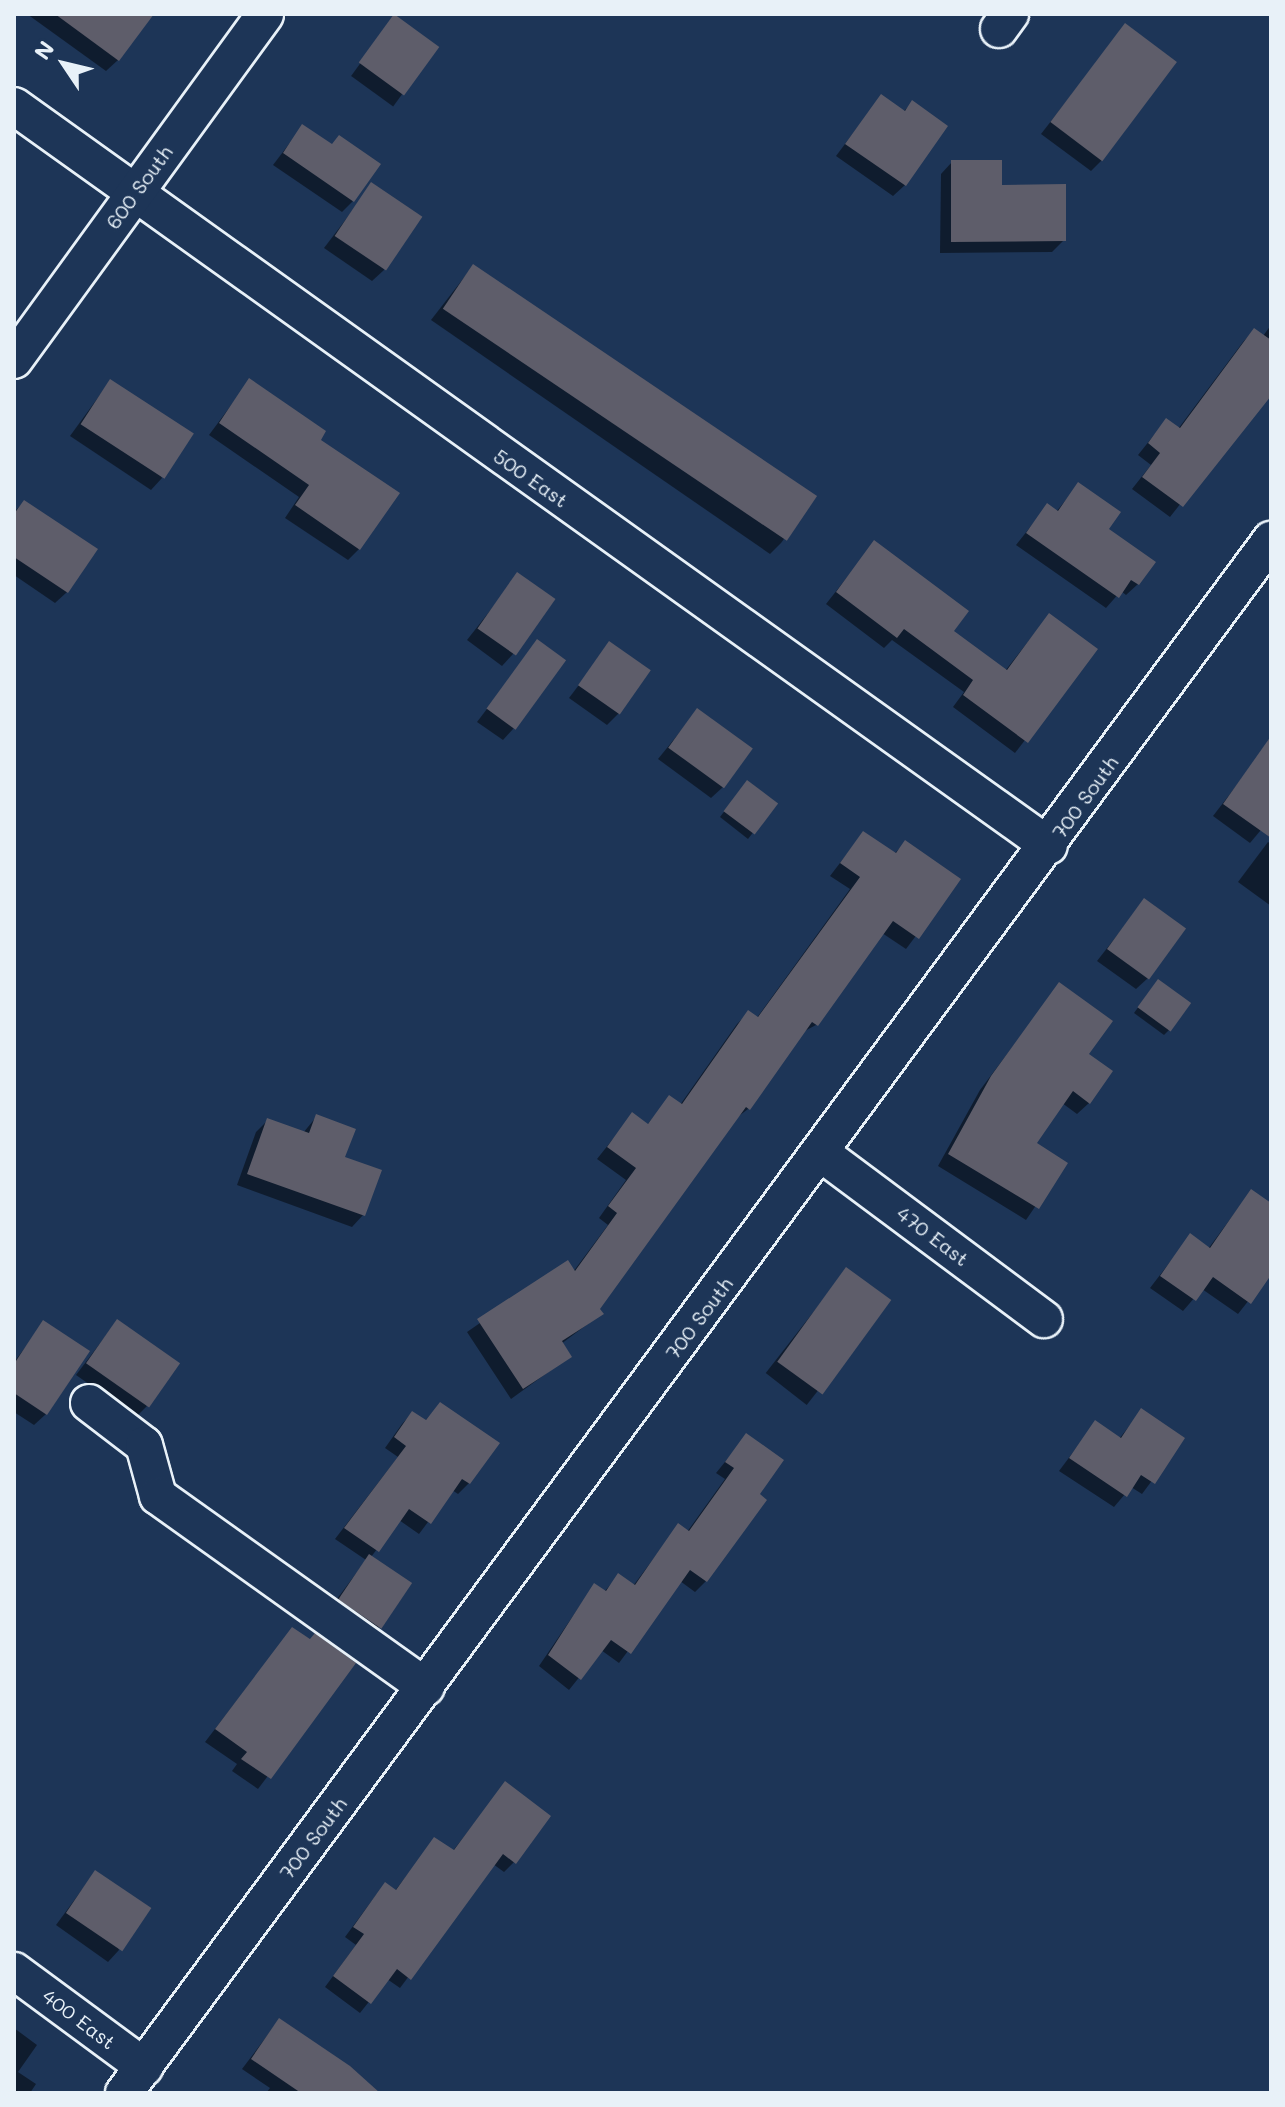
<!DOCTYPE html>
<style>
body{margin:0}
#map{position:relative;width:1285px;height:2107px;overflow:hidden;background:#1d3557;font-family:Mali,sans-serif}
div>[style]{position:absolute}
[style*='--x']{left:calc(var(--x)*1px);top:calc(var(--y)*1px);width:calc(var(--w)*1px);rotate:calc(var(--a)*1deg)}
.shadow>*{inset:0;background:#0007;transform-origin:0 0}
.building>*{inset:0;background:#5e5d6a;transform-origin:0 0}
.roads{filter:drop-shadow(2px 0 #e8f1f8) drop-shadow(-2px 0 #e8f1f8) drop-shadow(0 2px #e8f1f8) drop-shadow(0 -2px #e8f1f8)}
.minor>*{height:36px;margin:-18px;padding:0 18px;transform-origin:18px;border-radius:18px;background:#1d3557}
span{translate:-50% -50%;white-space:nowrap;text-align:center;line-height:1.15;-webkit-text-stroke:6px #1d3557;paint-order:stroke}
.street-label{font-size:20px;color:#e8f1f8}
.frame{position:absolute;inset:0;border:16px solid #e8f1f8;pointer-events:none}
.north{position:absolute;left:24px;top:24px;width:80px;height:80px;-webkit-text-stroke:6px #1d3557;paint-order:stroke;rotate:305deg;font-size:22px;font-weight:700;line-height:32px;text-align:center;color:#e8f1f8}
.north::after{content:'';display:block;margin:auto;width:28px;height:36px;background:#e8f1f8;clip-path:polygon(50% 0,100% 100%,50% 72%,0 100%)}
</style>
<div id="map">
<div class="shadow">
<i style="clip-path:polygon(27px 14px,136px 14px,118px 60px,106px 71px)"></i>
<i style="left:394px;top:17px;width:52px;height:73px;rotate:36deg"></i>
<i style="clip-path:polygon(1125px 26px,1102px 160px,1091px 171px,1041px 134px)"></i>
<i style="clip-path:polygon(881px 96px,903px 112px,912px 103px,905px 185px,893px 196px,836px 156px)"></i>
<i style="clip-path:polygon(302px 127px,355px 199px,342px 212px,273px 165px)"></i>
<i style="clip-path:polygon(952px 162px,1000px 187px,1064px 240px,1052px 252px,940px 253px,941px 174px)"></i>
<i style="clip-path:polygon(372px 185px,384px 270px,372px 281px,324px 248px)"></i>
<i style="clip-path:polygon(473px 266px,815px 497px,781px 543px,770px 554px,431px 320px)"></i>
<i style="clip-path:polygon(1271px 325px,1271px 389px,1170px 517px,1132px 489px,1151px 465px,1138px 455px,1166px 420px,1178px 429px,1243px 342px,1254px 330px,1263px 336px)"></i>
<i style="clip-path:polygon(110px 381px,162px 478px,151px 490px,70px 436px)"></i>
<i style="clip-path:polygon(249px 381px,318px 440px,359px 549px,348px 560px,285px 518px,299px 497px,209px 435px)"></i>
<i style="clip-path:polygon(1078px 485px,1138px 584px,1126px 595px,1121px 591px,1106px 608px,1016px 545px,1047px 506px,1056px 512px)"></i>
<i style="clip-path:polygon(24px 502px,67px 592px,55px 603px,14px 575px,14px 512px)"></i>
<i style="clip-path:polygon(874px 543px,952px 631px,1005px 671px,1049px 615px,1095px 649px,1015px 753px,953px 707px,964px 692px,892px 640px,884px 648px,826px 604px)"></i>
<i style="clip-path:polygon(518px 575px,513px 654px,502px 666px,467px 640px)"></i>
<i style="clip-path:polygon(538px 642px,514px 728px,503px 740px,477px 722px)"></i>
<i style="clip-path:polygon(610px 644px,619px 713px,607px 725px,569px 698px)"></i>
<i style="clip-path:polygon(697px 711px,723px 787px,711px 798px,658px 759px)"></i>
<i style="clip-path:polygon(1260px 755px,1271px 763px,1271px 818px,1250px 843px,1213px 816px)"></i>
<i style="clip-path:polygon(742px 788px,775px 804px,748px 839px,720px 817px)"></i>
<i style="clip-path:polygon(863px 833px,894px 854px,905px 843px,958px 880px,906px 949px,882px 933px,816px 1025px,801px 1033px,748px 1109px,735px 1119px,598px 1309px,601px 1314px,561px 1344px,569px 1357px,511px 1399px,467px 1332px,567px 1263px,573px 1272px,608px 1225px,599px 1218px,626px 1180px,597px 1159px,632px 1115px,647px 1125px,669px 1098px,680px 1105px,737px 1024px,748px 1013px,756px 1019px,850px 889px,830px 876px)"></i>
<i style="clip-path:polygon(1268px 842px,1271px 844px,1271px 906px,1238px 882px)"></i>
<i style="clip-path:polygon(1144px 901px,1148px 978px,1136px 989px,1097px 961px)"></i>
<i style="clip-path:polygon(1059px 985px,1086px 1054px,1089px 1103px,1077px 1114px,1062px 1103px,1034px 1144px,1065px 1163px,1026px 1220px,938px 1166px,980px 1090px)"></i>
<i style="clip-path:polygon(1153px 987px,1169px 1030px,1164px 1035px,1134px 1013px)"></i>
<i style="clip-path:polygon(317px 1116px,343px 1158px,379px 1171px,363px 1215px,352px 1227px,237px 1185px,256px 1132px,267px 1121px,303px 1133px)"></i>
<i style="clip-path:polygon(1251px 1191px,1271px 1205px,1271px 1272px,1238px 1314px,1202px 1289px,1183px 1311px,1150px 1288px,1190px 1236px,1208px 1249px)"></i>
<i style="left:847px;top:1269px;width:52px;height:132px;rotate:38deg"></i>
<i style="clip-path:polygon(117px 1321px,147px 1406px,136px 1417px,76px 1375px)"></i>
<i style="clip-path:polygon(44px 1323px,46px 1414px,34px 1425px,14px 1412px,14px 1362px)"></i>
<i style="clip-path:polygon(440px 1404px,469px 1483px,458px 1494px,452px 1490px,419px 1534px,399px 1520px,371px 1557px,379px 1627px,368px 1639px,328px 1611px,366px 1560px,335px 1539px,398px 1457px,385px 1448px,402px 1424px,412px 1413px,424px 1422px)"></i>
<i style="clip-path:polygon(1141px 1411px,1183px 1439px,1142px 1494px,1131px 1487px,1114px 1507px,1059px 1471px,1095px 1423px,1119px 1439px)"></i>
<i style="clip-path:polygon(747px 1435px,757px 1495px,764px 1500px,706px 1581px,695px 1592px,680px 1581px,619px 1663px,601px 1650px,569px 1690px,539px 1666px,594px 1585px,604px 1592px,618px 1576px,633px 1586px,678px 1526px,687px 1532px,725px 1479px,716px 1473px)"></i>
<i style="clip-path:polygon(292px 1629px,353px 1663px,258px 1789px,232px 1771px,237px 1764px,205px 1742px)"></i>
<i style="clip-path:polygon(505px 1784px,514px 1862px,504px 1872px,493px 1864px,400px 1988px,387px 1979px,360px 2013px,325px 1987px,356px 1945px,345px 1937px,376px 1895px,385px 1885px,394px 1892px,435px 1839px,452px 1852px)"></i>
<i style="clip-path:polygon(95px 1872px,119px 1950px,108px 1962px,56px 1925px)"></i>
<i style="clip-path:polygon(279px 2020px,377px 2093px,266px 2093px,270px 2088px,242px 2069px)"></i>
<i style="clip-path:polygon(14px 2028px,37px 2045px,18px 2072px,36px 2084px,30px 2093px,14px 2093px)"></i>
</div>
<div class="building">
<i style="clip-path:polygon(55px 14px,154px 14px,119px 61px)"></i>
<i style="left:394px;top:14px;width:56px;height:60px;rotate:36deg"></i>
<i style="left:1125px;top:23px;width:65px;height:124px;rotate:37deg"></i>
<i style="clip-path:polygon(881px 94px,905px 111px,912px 100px,948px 126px,906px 186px,845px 144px)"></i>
<i style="clip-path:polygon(302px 124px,332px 144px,339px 135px,381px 164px,354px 202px,283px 153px)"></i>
<i style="clip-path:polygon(951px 160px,1002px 160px,1002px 185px,1066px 184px,1066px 241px,951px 242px)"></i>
<i style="left:371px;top:182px;width:62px;height:65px;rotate:34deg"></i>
<i style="left:473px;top:264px;width:415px;height:54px;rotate:34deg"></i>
<i style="clip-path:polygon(1254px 328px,1271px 340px,1271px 396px,1183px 507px,1142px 477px,1160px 453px,1148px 443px,1166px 418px,1180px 428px)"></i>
<i style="clip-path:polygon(249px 378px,326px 431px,321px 440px,400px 493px,360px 550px,295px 505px,309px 485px,219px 423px)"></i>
<i style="left:110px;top:379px;width:100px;height:54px;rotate:33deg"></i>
<i style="clip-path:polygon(1078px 482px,1121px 512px,1109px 529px,1156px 562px,1139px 585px,1131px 580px,1119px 598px,1026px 533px,1047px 503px,1058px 511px)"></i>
<i style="clip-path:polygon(24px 500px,98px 549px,68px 593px,14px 557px,14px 514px)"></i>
<i style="clip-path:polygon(874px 540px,969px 611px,954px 631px,1007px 670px,1049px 613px,1098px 649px,1028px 743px,963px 695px,973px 680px,904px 629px,897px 638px,836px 592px)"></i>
<i style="left:517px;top:572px;width:47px;height:69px;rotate:35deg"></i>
<i style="left:537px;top:639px;width:36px;height:86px;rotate:36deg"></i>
<i style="left:609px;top:641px;width:51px;height:54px;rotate:35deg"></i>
<i style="left:697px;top:708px;width:69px;height:49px;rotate:36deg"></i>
<i style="clip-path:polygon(1271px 736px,1271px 838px,1223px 804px)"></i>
<i style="left:747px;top:780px;width:39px;height:39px;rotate:37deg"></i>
<i style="clip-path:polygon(863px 831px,896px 853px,905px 840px,961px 879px,919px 939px,893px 921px,818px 1026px,812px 1022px,750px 1110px,746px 1107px,600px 1309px,604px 1314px,562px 1341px,572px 1357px,523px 1389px,477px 1319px,568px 1260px,575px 1271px,617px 1213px,608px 1206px,636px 1168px,607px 1147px,632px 1112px,648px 1124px,669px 1095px,682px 1104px,748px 1010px,758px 1017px,860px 877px,840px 863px)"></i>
<i style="left:1144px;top:898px;width:52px;height:63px;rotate:36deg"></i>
<i style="left:1158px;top:979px;width:41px;height:35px;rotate:36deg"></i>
<i style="clip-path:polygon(1059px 982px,1113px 1021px,1089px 1054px,1113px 1071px,1090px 1104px,1073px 1091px,1037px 1143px,1068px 1163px,1039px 1209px,948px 1154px,991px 1076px)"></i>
<i style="clip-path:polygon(316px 1114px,356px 1129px,345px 1157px,382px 1170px,365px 1216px,247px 1174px,267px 1118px,309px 1133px)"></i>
<i style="clip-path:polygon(1251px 1189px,1271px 1203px,1271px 1275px,1251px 1304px,1213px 1277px,1196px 1301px,1160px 1276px,1190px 1233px,1210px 1248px)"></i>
<i style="left:846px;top:1267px;width:56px;height:117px;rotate:36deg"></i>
<i style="left:117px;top:1319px;width:77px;height:54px;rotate:35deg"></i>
<i style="clip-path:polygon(43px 1320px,90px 1351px,47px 1415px,14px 1393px,14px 1364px)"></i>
<i style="clip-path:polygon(440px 1402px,500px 1443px,470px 1484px,462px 1479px,431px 1524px,409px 1509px,379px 1552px,344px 1528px,406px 1446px,394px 1437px,412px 1411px,426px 1420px)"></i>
<i style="clip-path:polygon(1141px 1408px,1185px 1438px,1155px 1484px,1141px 1475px,1127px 1497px,1069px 1458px,1095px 1420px,1121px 1438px)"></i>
<i style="clip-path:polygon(746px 1433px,784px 1460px,760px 1494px,767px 1500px,707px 1582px,690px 1570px,631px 1654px,611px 1640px,581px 1680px,548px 1655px,594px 1583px,606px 1591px,618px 1573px,635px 1585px,678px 1523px,689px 1531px,734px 1468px,725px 1462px)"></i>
<i style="left:369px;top:1554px;width:52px;height:55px;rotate:34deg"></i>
<i style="clip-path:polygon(292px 1627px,310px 1639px,315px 1633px,356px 1663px,271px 1779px,241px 1759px,247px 1752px,215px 1729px)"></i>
<i style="clip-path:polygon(505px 1781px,551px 1816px,516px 1864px,503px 1854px,411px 1980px,397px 1969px,371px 2004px,333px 1976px,364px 1934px,353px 1927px,385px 1882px,396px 1890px,434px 1837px,454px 1850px)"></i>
<i style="left:95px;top:1870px;width:68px;height:52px;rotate:34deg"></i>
<i style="clip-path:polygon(279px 2018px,350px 2066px,380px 2093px,301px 2093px,251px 2059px)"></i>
</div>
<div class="roads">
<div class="minor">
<i style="--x:999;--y:29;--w:19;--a:-54"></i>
<i style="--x:14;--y:106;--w:1272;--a:35.56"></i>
<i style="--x:14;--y:360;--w:427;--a:-54"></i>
<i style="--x:821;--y:1153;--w:278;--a:36.7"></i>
<i style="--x:89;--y:1403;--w:69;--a:37.4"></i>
<i style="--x:144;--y:1445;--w:53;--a:74.6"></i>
<i style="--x:158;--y:1496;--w:329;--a:35.5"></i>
<i style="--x:14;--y:1971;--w:162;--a:36.4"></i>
<i style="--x:124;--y:2093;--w:1931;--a:-53.55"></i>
</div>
</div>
<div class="street-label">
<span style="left:139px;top:187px;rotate:-54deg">600 South</span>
<span style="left:531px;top:478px;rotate:35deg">500 East</span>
<span style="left:1085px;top:797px;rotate:-54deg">700 South</span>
<span style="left:933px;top:1236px;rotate:37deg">470 East</span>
<span style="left:699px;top:1318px;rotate:-53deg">700 South</span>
<span style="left:313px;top:1838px;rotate:-53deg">700 South</span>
<span style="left:79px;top:2019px;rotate:37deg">400 East</span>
</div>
<div class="frame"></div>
<div class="north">N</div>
</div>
